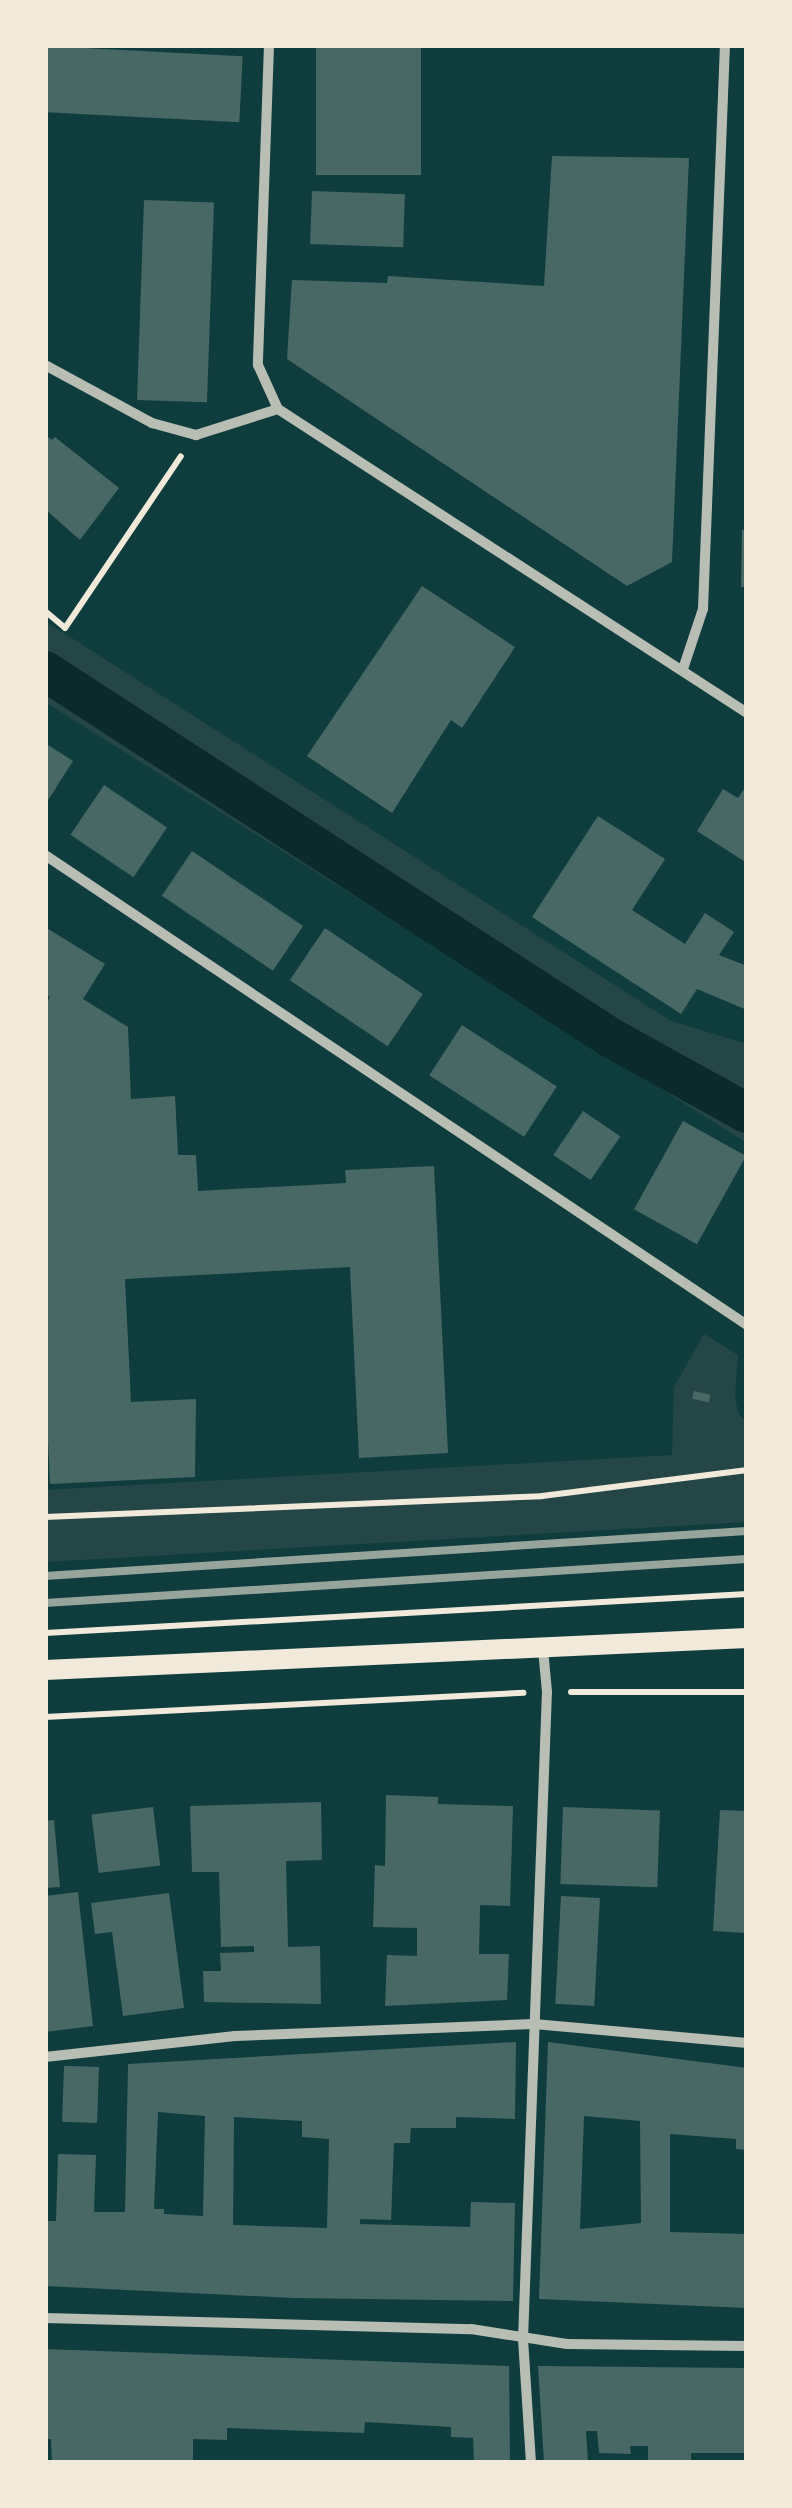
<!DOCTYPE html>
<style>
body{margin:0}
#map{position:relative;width:792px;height:2508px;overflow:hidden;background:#0f3d3e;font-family:Cabin,sans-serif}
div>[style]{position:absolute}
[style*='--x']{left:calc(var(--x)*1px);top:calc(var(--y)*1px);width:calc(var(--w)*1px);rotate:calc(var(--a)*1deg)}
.green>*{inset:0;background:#244646}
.canal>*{height:40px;margin:-20px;padding:0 20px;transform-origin:20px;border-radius:20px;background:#0a2a2b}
.building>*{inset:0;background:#486865;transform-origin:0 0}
.path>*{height:6px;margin:-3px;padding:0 3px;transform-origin:3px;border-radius:3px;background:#f1e9da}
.minor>*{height:10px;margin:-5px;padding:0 5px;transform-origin:5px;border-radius:5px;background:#b8beb3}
.secondary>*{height:20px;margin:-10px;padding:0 10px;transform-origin:10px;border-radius:10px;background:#f1e9da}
.rail>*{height:8px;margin:-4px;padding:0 4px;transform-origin:4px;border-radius:4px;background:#97a49c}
span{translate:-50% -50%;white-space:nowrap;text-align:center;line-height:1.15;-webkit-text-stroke:10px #f1e9da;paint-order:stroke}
.frame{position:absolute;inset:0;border:48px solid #f1e9da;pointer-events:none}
</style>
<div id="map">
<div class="green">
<i style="clip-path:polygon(45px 621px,671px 1021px,747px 1044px,747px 1143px,45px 702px)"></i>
<i style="clip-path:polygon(704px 1334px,738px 1355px,735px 1396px,738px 1413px,747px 1423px,747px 1522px,45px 1562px,45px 1490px,672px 1455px,674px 1387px)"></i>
</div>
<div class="canal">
<i style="--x:45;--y:671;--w:675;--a:32.96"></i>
<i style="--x:611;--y:1038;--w:155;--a:28.9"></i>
</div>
<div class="building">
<i style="left:316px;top:45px;width:105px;height:130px"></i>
<i style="left:45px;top:46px;width:198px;height:66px;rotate:3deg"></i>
<i style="clip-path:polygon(552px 156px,689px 158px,672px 562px,627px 586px,287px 359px,292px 280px,387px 283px,388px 276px,544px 286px)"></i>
<i style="left:312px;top:191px;width:93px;height:53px;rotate:2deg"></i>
<i style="left:144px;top:200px;width:70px;height:200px;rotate:2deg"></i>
<i style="clip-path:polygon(45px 435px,52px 440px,55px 437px,119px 488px,80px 540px,45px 509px)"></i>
<i style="clip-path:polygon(742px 530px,747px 530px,747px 587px,741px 587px)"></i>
<i style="clip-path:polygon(422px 586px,515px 647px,462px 728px,451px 720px,392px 813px,307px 756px)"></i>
<i style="clip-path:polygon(45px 743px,73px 761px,45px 805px)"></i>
<i style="left:104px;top:785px;width:76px;height:60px;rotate:34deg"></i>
<i style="clip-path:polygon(747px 785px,747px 863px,697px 831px,723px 789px,738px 798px)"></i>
<i style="clip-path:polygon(598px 816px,665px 859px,632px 910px,685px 944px,705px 913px,734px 932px,719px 955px,747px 966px,747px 1010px,697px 989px,681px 1014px,532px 917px)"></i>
<i style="left:192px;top:851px;width:134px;height:54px;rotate:34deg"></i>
<i style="clip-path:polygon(45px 927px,105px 964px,83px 999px,128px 1027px,131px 1099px,175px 1096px,178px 1155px,196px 1155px,198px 1191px,346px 1183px,345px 1170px,434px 1166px,448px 1453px,359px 1458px,350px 1267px,125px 1279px,131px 1402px,196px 1399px,195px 1477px,50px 1484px,45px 1376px,45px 1005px,50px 997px,45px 994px)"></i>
<i style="left:325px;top:928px;width:118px;height:63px;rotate:34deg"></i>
<i style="left:462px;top:1025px;width:113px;height:60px;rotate:33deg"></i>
<i style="left:583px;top:1111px;width:45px;height:53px;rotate:34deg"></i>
<i style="left:683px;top:1121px;width:72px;height:101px;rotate:29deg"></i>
<i style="left:694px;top:1391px;width:17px;height:8px;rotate:13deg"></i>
<i style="clip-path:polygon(386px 1795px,438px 1797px,438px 1804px,513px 1806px,510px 1906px,480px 1905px,479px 1954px,509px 1954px,507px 2000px,385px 2006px,387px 1955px,417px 1956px,417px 1928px,373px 1927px,375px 1865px,385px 1866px)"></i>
<i style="clip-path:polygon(321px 1802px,322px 1860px,286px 1861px,288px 1947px,320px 1946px,321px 2004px,204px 2002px,203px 1971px,221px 1971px,220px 1953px,254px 1952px,254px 1946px,221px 1947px,219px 1872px,192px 1872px,190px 1806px)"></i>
<i style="left:153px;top:1807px;width:59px;height:62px;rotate:83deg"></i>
<i style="left:563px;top:1807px;width:97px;height:77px;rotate:2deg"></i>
<i style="clip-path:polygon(720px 1810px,747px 1811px,747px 1933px,713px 1931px)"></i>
<i style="clip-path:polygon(54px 1820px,60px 1887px,45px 1888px,45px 1821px)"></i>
<i style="clip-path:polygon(78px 1892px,93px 2026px,45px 2032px,45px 1896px)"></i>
<i style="clip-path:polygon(169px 1893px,184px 2008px,123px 2016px,112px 1932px,95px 1934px,91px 1903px)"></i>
<i style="left:561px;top:1896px;width:39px;height:108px;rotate:3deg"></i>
<i style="clip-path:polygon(evenodd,516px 2042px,515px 2119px,456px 2117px,456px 2128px,411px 2128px,410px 2143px,394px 2143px,391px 2220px,360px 2219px,360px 2224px,470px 2227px,471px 2202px,515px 2203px,513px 2301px,295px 2298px,45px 2286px,45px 2221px,56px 2221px,58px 2154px,96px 2155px,94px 2212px,125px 2212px,128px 2064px,516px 2042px,158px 2112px,205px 2116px,203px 2216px,164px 2214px,164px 2209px,154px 2209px,158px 2112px,516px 2042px,234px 2117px,302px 2121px,302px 2137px,329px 2139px,327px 2228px,233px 2225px,234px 2117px)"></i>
<i style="clip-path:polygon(evenodd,548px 2042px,747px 2068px,747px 2150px,736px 2149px,736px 2139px,670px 2134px,670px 2232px,747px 2234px,747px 2308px,539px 2299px,548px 2042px,584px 2116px,640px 2121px,641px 2223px,580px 2229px,584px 2116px)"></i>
<i style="left:99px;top:2067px;width:56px;height:35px;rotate:92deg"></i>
<i style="clip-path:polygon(45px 2349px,509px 2366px,510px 2463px,474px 2461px,473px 2438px,451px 2437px,451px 2427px,365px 2422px,364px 2433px,227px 2428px,227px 2440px,193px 2439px,193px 2461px,52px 2463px,51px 2439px,45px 2439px)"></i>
<i style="clip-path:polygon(538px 2366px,747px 2368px,747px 2453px,691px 2453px,691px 2463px,648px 2463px,648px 2446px,630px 2446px,631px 2454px,599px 2453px,597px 2431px,586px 2431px,588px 2463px,544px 2463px)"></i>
</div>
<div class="path">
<i style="--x:45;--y:611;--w:26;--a:40"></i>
<i style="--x:65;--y:628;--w:207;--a:-56"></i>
<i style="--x:45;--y:1517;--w:497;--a:-2.4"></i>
<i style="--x:542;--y:1496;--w:207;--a:-7.2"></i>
<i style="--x:45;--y:1633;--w:703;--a:-3.18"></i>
<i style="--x:571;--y:1692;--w:176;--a:0"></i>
<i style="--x:45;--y:1717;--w:479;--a:-2.9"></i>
</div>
<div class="minor">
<i style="--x:269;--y:45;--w:320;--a:92"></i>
<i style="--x:258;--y:365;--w:48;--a:65.6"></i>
<i style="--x:45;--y:365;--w:122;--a:28.5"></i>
<i style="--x:152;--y:423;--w:46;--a:15.3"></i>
<i style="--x:196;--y:435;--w:86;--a:-17.6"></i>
<i style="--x:278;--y:409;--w:559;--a:32.95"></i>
<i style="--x:683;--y:669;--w:63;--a:-71.6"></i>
<i style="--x:703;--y:609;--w:564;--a:-87.77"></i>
<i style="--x:45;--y:855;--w:845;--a:33.8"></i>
<i style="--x:45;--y:2057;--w:191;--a:-6.3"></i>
<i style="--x:235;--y:2036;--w:299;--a:-2.3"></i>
<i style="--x:534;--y:2024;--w:214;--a:5.1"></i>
<i style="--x:45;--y:2318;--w:426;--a:1.5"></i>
<i style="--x:471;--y:2329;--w:97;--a:8.9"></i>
<i style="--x:567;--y:2344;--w:180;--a:0.6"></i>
<i style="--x:531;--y:2463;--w:124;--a:-93.7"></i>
<i style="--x:523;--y:2339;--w:647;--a:-87.88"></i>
<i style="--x:547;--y:1692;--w:43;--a:-95.3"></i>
</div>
<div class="secondary">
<i style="--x:45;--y:1670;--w:703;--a:-2.61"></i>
</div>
<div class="rail">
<i style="--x:45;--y:1576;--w:703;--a:-3.67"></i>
<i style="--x:45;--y:1603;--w:703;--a:-3.59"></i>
</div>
<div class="frame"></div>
</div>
